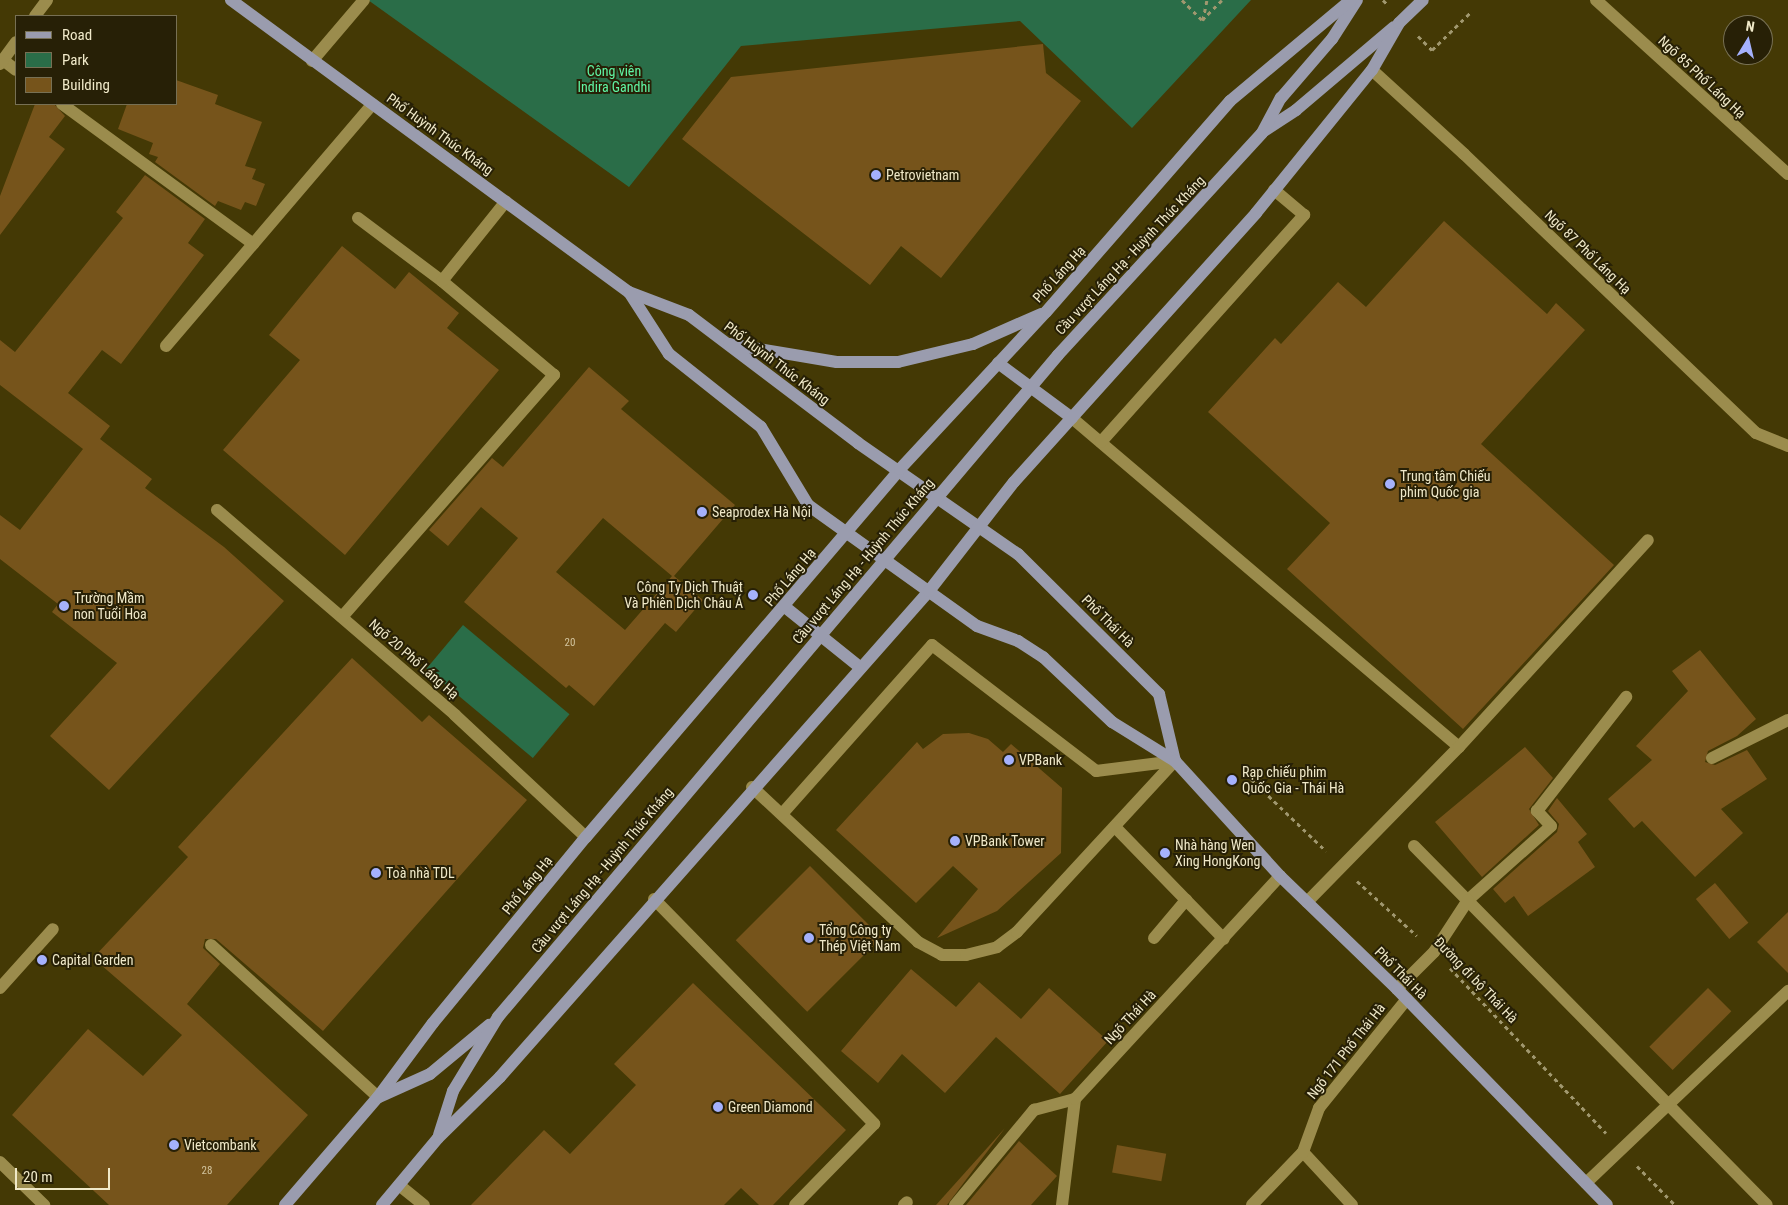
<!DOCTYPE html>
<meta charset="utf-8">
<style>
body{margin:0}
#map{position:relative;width:1788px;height:1205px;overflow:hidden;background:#443905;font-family:"Roboto Condensed",sans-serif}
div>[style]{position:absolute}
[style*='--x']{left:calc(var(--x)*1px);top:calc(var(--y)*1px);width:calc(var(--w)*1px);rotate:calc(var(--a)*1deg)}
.green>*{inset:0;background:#2a6d48;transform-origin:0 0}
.building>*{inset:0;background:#76541b;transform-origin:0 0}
.path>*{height:3px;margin-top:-1.5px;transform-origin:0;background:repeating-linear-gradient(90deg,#a1986f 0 4px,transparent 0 8px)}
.service>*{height:12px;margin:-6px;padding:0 6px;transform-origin:6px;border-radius:6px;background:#9b8c4d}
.minor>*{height:12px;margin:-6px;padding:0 6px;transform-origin:6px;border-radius:6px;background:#9b8c4d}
.tertiary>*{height:12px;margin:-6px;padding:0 6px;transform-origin:6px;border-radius:6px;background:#9b8c4d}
.primary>*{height:12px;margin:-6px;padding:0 6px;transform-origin:6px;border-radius:6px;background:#9a9cae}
.dots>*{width:14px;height:14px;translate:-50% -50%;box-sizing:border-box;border:2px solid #272006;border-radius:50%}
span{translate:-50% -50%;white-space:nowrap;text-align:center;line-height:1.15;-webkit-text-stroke:4px #272006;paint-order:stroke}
.number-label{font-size:11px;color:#d2c49e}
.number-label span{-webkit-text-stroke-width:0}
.park-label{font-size:14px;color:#60f6a5}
.street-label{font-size:14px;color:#f0e9c9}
.poi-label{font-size:14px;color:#f0e9c9}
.left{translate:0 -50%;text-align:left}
.right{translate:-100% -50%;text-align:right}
.legend{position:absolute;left:15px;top:15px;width:162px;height:90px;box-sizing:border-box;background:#272006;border:1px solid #777054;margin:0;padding:6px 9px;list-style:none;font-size:15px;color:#f0e9c9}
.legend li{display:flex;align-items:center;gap:10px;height:25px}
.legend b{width:25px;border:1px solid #777054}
.north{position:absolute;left:1723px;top:15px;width:50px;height:50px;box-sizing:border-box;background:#272006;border:1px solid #777054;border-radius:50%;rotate:9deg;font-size:14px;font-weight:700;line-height:20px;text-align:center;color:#f0e9c9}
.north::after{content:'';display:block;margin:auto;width:18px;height:22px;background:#a5b1fc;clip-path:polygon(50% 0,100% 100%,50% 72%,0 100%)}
.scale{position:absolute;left:15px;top:1168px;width:95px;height:22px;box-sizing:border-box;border:2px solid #f0e9c9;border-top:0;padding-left:6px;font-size:15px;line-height:18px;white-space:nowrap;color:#f0e9c9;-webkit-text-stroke:4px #272006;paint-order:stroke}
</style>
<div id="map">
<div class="green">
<i style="clip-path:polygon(368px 0,1251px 0,1132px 128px,1020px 21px,741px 46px,629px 187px)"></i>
<i style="left:463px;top:625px;width:139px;height:57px;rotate:40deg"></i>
</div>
<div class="building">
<i style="clip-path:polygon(1043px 44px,1046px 73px,1081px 101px,941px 278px,901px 246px,870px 285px,682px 139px,731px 77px)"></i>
<i style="clip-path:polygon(176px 80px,218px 95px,215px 104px,262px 122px,245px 166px,256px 169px,252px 179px,265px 184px,256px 206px,245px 202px,241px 210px,218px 201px,215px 206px,155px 162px,158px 157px,149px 154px,153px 143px,118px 129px,127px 104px,176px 104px)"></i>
<i style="clip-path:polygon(35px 104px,54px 104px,65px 116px,49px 137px,65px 149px,0 235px,0 196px)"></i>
<i style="clip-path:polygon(145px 175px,205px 219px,188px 243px,204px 255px,121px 364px,102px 350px,68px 393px,110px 426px,100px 439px,152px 479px,145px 488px,224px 547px,284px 601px,109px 790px,50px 736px,117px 663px,52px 612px,58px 604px,0 559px,0 515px,20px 530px,83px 449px,0 385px,0 340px,15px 352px,123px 218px,116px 212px)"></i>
<i style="clip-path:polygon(1444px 221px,1547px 314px,1556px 303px,1585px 330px,1481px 444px,1614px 565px,1463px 729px,1287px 569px,1330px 523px,1208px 412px,1275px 338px,1281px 344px,1338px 282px,1366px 307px)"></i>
<i style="clip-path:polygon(342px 246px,395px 289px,409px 272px,459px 313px,447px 328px,499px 370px,345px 555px,223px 450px,300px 360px,269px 335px)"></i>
<i style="clip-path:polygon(evenodd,589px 367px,629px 401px,621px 409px,735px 505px,674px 576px,703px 600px,676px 632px,665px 623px,594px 706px,569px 685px,566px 688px,464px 602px,518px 538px,481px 507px,448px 546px,429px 530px,492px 458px,503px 467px,589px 367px,603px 518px,672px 576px,625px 630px,556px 572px,603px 518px)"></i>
<i style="clip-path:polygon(1700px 650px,1756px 719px,1737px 736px,1708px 751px,1705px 762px,1715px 765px,1747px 750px,1767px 779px,1721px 809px,1743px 833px,1695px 877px,1642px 821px,1634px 828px,1608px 799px,1652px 760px,1636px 746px,1688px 691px,1672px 671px)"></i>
<i style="clip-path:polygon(352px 658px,422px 722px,429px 715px,527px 800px,323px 1031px,216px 939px,205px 939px,203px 948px,220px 964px,187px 1004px,308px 1115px,227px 1205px,109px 1205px,12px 1115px,88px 1029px,143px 1076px,182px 1035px,93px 958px,188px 857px,178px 847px)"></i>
<i style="clip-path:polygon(969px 733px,988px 739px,1003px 752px,1011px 744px,1062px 788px,1061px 853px,997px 911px,937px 938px,978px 889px,953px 866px,916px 903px,836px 830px,917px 742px,923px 749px,943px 734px)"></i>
<i style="clip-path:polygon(1525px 747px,1553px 778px,1529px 809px,1539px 825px,1482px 877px,1435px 822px)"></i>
<i style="clip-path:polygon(1557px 798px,1587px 834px,1578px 842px,1595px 867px,1528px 916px,1514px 896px,1505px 903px,1493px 889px,1557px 832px,1559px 824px,1548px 811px)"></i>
<i style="left:810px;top:866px;width:101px;height:105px;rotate:45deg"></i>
<i style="left:1715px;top:883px;width:52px;height:25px;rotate:50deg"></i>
<i style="clip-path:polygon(1788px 912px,1788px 973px,1757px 942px)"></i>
<i style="clip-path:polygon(911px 969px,956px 1007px,979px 982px,1021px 1019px,1049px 988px,1108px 1041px,1060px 1094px,996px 1037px,945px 1093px,902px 1054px,878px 1083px,841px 1051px)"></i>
<i style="clip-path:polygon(693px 983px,846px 1130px,773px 1205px,759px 1205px,741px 1188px,724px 1205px,471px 1205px,544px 1130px,570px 1154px,636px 1085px,614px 1064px)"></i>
<i style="left:1708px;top:988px;width:33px;height:83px;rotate:45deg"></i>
<i style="clip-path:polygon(1005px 1128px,947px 1205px,936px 1205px)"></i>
<i style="clip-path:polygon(1019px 1141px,1057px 1176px,1031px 1205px,966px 1205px)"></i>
<i style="left:1117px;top:1145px;width:50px;height:28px;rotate:10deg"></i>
</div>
<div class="path">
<i style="--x:1182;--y:0;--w:28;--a:45"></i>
<i style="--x:1383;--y:0;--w:7;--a:45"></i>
<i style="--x:1202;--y:20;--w:28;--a:-45"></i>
<i style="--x:1203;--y:20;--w:20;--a:-79"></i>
<i style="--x:1418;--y:36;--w:20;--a:45"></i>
<i style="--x:1432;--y:50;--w:54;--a:-44.3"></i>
<i style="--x:1251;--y:779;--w:104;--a:43.8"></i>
<i style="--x:1357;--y:881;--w:81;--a:42.5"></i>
<i style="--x:1450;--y:968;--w:227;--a:46.6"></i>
<i style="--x:1637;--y:1166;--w:54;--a:45.7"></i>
</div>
<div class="service">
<i style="--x:1596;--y:0;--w:259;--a:42.2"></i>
<i style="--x:3;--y:60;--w:16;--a:38"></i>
<i style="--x:312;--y:61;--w:80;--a:-49.6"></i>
<i style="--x:1372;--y:70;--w:125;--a:42.4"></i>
<i style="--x:62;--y:104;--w:237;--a:36.2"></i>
<i style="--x:358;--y:218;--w:105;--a:36.9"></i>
<i style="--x:166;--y:346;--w:318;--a:-49.5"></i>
<i style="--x:1072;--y:418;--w:508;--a:40.37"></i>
<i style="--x:1101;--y:442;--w:305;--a:-48.2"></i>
<i style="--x:1304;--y:215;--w:39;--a:-140"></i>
<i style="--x:217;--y:510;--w:314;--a:40.7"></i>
<i style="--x:455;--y:715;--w:179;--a:43"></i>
<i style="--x:342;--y:617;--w:322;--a:-48.8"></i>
<i style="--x:554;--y:375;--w:146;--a:-140"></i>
<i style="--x:442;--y:281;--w:102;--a:-51.3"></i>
<i style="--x:1712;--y:758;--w:85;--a:-26.6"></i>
<i style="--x:752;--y:787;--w:227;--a:43"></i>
<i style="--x:918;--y:942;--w:27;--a:28"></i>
<i style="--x:942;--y:955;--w:24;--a:0"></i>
<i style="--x:966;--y:955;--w:32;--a:-14"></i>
<i style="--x:997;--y:947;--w:25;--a:-37"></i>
<i style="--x:1017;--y:932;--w:233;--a:-47.3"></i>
<i style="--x:782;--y:814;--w:226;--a:-48.4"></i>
<i style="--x:932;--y:645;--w:207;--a:37.5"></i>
<i style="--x:1096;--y:771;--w:80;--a:-7.2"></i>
<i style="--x:1115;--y:827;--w:156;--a:45.8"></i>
<i style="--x:654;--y:899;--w:315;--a:45.6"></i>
<i style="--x:874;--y:1124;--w:113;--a:134.3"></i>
<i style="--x:1468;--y:900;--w:111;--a:-41.7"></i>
<i style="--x:1551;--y:826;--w:21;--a:-133"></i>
<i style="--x:1537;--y:811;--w:145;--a:-52"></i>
<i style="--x:1307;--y:902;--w:217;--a:-45.6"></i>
<i style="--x:1459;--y:747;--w:280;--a:-47.6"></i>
<i style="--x:1154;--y:938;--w:50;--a:-49.9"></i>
<i style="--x:211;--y:945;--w:226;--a:42.3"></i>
<i style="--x:0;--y:988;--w:79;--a:-48.1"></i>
<i style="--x:1670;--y:1103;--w:163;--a:-43.5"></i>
<i style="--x:1303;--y:1152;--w:72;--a:47.2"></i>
<i style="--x:399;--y:1185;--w:32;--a:39"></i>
<i style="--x:904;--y:1205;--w:4;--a:-45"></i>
<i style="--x:955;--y:1205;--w:124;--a:-50.3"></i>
<i style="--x:1034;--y:1110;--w:42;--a:-15"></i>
<i style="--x:1252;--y:1205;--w:74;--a:-46.1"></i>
<i style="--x:1303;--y:1152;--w:47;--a:-70"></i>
<i style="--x:1319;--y:1108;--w:140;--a:-51.1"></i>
</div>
<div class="minor">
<i style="--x:35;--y:16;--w:20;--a:-53"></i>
<i style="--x:0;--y:64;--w:27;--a:-54"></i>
<i style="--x:1464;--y:154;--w:404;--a:43.7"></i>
<i style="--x:1756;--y:433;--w:35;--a:22"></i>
<i style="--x:1414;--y:846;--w:503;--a:45.48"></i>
<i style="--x:1397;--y:989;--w:52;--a:-45"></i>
<i style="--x:1434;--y:952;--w:62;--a:-56.8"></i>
<i style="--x:1586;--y:1183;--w:116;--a:-43.6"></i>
<i style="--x:1062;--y:1205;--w:107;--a:-83"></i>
<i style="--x:1075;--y:1099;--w:303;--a:-47.4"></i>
</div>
<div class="tertiary">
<i style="--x:0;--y:1162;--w:62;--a:44.3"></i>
</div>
<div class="primary">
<i style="--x:231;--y:0;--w:494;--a:36.3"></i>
<i style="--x:629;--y:292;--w:64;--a:21"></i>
<i style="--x:689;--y:315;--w:212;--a:37.1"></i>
<i style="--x:858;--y:443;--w:195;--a:34.8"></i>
<i style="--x:1018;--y:554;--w:199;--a:44.8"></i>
<i style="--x:1159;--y:694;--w:69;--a:76.6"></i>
<i style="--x:1264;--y:131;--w:38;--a:-33"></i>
<i style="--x:1296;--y:110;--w:128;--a:-40.3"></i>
<i style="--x:629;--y:292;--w:74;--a:57.2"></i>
<i style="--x:669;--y:354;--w:117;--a:38.4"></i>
<i style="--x:761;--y:427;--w:91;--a:58.9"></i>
<i style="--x:808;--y:505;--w:208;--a:35.6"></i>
<i style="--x:977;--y:626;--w:44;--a:20.1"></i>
<i style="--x:1018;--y:641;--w:30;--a:33"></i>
<i style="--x:1043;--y:657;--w:95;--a:43.3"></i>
<i style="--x:1112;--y:722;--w:74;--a:31.8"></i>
<i style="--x:1175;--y:761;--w:156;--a:47.6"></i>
<i style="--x:1280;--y:876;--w:163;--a:44"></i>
<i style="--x:1397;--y:989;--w:301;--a:45.8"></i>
<i style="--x:729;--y:344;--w:109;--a:9.5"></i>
<i style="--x:837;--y:362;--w:61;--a:0"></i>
<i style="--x:898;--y:362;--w:77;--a:-13.5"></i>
<i style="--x:973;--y:344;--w:74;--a:-23.8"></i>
<i style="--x:998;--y:363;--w:92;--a:36.6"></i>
<i style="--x:785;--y:607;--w:97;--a:38.8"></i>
<i style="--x:379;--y:1097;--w:56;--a:-24.3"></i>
<i style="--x:430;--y:1074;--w:77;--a:-39.7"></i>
<i style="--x:439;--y:1135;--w:46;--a:-72.3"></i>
<i style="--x:453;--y:1091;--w:87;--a:-58.7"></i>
<i style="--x:498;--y:1017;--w:867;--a:-49.77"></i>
<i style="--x:1058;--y:355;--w:301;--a:-47.4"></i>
<i style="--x:1262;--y:133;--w:40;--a:-62"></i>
<i style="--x:1281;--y:98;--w:78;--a:-49.2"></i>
<i style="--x:1332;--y:39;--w:46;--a:-57.3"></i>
<i style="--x:285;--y:1205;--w:143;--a:-49.3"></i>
<i style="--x:378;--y:1097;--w:92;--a:-53.4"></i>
<i style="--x:433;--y:1023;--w:241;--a:-50.6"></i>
<i style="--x:586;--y:837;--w:484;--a:-49.5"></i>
<i style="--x:900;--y:469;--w:214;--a:-47.1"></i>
<i style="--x:1046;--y:312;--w:280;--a:-48.9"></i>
<i style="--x:1230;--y:101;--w:158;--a:-39.9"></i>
<i style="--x:382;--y:1205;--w:87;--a:-50.1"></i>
<i style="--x:438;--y:1138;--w:87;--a:-44.5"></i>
<i style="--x:500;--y:1077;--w:648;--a:-48.56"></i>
<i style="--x:929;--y:591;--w:138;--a:-52.1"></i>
<i style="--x:1014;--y:482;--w:362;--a:-48"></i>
<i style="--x:1256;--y:213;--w:184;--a:-51"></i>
<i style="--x:1372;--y:70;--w:54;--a:-60.1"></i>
<i style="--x:1399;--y:23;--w:33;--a:-44"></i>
</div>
<div class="dots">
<i style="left:876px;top:175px;background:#a5b1fc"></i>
<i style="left:1390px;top:484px;background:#a5b1fc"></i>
<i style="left:702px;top:512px;background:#a5b1fc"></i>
<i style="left:753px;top:595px;background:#a5b1fc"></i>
<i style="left:64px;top:606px;background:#a5b1fc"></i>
<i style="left:1009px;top:760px;background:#a5b1fc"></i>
<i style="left:1232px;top:780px;background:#a5b1fc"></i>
<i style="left:955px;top:841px;background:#a5b1fc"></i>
<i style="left:1165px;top:853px;background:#a5b1fc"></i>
<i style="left:376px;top:873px;background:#a5b1fc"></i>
<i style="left:809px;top:938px;background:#a5b1fc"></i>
<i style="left:42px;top:960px;background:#a5b1fc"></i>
<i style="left:718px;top:1107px;background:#a5b1fc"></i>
<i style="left:174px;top:1145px;background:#a5b1fc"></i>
</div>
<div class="number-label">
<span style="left:570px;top:643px">20</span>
<span style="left:207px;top:1171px">28</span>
</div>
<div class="park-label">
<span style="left:614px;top:79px">Công viên<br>Indira Gandhi</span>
</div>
<div class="street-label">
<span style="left:1702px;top:77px;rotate:43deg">Ngõ 85 Phố Láng Hạ</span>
<span style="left:440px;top:134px;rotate:36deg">Phố Huỳnh Thúc Kháng</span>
<span style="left:1588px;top:252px;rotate:44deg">Ngõ 87 Phố Láng Hạ</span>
<span style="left:1130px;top:255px;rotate:-47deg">Cầu vượt Láng Hạ - Huỳnh Thúc Kháng</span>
<span style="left:1059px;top:274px;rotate:-48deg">Phố Láng Hạ</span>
<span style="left:777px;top:363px;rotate:37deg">Phố Huỳnh Thúc Kháng</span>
<span style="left:863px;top:561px;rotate:-50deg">Cầu vượt Láng Hạ - Huỳnh Thúc Kháng</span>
<span style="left:790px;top:577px;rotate:-50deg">Phố Láng Hạ</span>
<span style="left:1108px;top:621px;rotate:45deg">Phố Thái Hà</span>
<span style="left:414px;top:659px;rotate:41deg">Ngõ 20 Phố Láng Hạ</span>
<span style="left:602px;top:870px;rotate:-50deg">Cầu vượt Láng Hạ - Huỳnh Thúc Kháng</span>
<span style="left:527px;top:885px;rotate:-51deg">Phố Láng Hạ</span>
<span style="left:1401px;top:973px;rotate:45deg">Phố Thái Hà</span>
<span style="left:1476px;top:980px;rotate:46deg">Đường đi bộ Thái Hà</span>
<span style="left:1130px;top:1017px;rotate:-47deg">Ngõ Thái Hà</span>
<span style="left:1346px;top:1051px;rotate:-52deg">Ngõ 171 Phố Thái Hà</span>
</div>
<div class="poi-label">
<span class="left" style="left:886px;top:175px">Petrovietnam</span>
<span class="left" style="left:1400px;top:484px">Trung tâm Chiếu<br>phim Quốc gia</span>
<span class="left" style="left:712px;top:512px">Seaprodex Hà Nội</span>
<span class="right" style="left:743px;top:595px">Công Ty Dịch Thuật<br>Và Phiên Dịch Châu Á</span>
<span class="left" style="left:74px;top:606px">Trường Mầm<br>non Tuổi Hoa</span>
<span class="left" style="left:1019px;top:760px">VPBank</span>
<span class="left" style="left:1242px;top:780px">Rạp chiếu phim<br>Quốc Gia - Thái Hà</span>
<span class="left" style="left:965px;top:841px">VPBank Tower</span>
<span class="left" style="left:1175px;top:853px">Nhà hàng Wen<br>Xing HongKong</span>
<span class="left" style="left:386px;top:873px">Toà nhà TDL</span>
<span class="left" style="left:819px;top:938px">Tổng Công ty<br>Thép Việt Nam</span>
<span class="left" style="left:52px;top:960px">Capital Garden</span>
<span class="left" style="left:728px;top:1107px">Green Diamond</span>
<span class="left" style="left:184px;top:1145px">Vietcombank</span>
</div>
<ul class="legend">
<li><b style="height:6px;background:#9a9cae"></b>Road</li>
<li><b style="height:14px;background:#2a6d48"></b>Park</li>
<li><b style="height:14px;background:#76541b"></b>Building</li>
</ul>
<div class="north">N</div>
<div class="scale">20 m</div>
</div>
